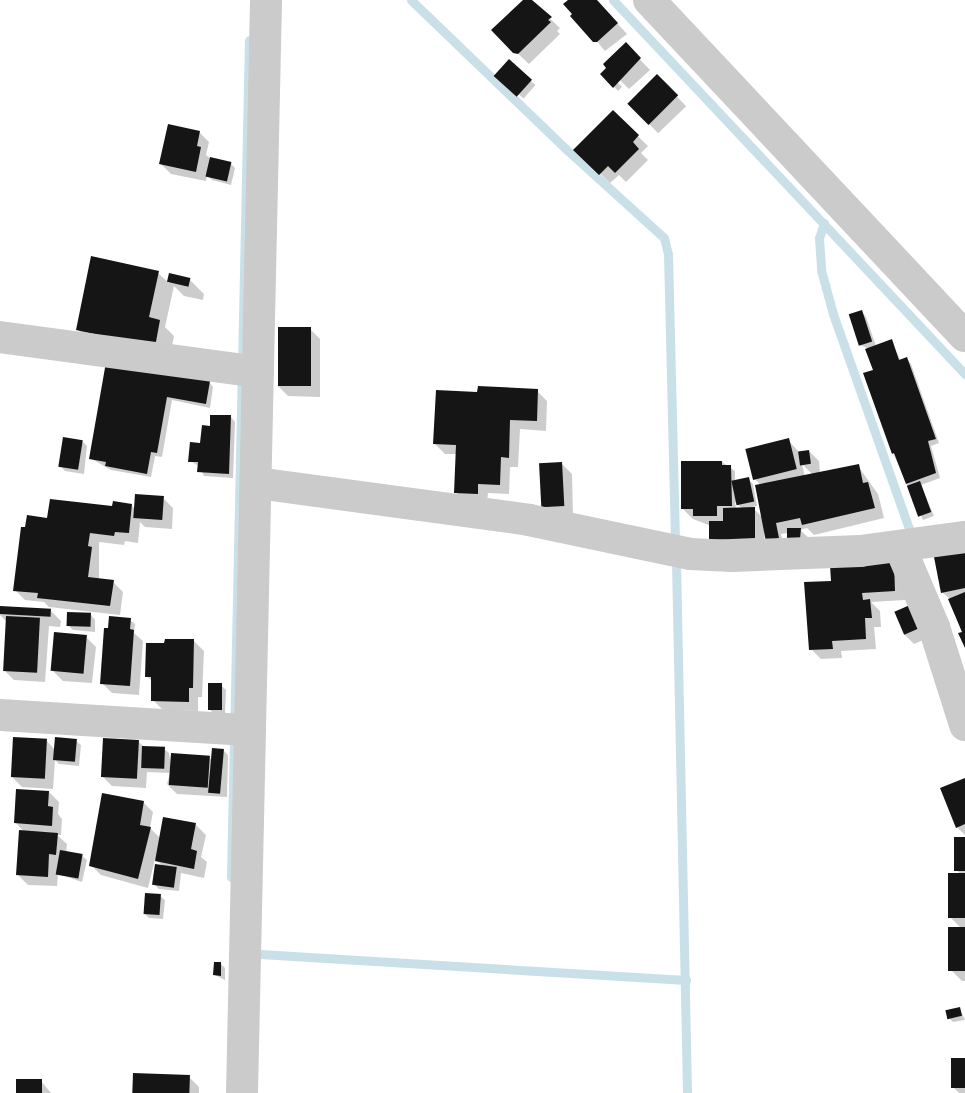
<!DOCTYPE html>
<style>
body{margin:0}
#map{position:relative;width:965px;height:1093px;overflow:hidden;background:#fff;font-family:Helvetica,sans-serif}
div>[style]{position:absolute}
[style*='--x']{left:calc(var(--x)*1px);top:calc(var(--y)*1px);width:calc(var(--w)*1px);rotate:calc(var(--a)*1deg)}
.shadow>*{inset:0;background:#0003;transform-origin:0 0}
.stream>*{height:9px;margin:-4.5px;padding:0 4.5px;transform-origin:4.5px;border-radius:4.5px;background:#cae0e9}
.building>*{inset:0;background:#151515;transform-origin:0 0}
.street>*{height:32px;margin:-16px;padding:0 16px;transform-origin:16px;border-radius:16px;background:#cbcbcb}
span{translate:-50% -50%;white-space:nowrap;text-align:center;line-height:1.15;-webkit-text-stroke:7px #fff;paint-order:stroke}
</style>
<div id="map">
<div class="shadow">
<i style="clip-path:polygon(525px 0,530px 0,560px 28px,557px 31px,560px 34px,529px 64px,494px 31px)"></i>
<i style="clip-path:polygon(570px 0,596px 0,627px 34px,605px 51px,574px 14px)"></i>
<i style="clip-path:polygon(626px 45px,650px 70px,629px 89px,619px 79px,616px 81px,622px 87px,618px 91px,602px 74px)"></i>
<i style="left:509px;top:62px;width:35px;height:18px;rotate:41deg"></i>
<i style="left:657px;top:76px;width:42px;height:39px;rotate:46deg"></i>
<i style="clip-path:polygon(613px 112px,648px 146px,641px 153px,648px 160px,626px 182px,619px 175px,610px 183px,576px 150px)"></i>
<i style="clip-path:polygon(199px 132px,209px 142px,206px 155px,211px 159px,230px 163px,235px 168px,231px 185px,212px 180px,207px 176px,206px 181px,171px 174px,161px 164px)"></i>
<i style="clip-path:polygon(158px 273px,169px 283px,171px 275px,189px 279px,204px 294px,203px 300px,184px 296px,174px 286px,165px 327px,174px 336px,169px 361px,93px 345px,78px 330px)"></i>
<i style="clip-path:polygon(862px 312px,866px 317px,876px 346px,891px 341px,901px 361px,907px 359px,911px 364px,939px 443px,931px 446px,940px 478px,921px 485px,934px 516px,923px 520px,893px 453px,875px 371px,867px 348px,860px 345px,851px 316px)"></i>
<i style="clip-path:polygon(310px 329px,320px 339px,320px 397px,288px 396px,278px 386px)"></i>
<i style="clip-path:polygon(107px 364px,209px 382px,213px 387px,210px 408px,172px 400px,162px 457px,155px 456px,151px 477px,111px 470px,90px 458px)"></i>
<i style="clip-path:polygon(537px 391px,547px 401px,546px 431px,520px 429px,518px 467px,510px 467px,509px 494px,488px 493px,487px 503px,466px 502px,456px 492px,458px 454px,445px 454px,435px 444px,479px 394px)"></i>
<i style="clip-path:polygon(231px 417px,235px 422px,233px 478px,204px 476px,199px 466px,190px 461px,211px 428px)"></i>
<i style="clip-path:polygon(evenodd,788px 440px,799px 452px,809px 451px,819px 461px,820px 474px,858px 466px,878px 494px,884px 518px,814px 535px,807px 528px,800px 530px,810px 539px,810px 548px,788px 533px,781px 534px,783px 543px,764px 532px,765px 548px,721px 549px,711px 526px,693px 519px,683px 509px,722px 462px,735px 471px,735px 482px,748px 479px,753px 484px,757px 506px,752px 507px,765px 520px,761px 486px,755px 479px,788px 440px,802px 464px,813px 475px,805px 477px,802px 464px,788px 440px,735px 502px,743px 509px,736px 509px,735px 502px)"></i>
<i style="clip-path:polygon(83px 442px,87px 446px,84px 474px,65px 471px,61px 467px)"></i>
<i style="clip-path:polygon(562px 464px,572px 474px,573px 516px,553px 514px,543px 504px)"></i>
<i style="clip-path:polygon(163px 498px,173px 508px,172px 529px,145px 527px,140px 522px,138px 543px,125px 541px,124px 545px,99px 542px,99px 580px,113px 582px,123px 592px,120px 615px,49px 607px,44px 602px,25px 600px,15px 590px,48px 519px,131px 505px,136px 510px)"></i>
<i style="clip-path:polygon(965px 553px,965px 641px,951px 600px,942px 592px)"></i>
<i style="clip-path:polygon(832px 567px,903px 573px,905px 600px,871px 602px,880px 611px,881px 627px,874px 627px,876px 649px,841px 651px,842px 658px,821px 659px,811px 649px,833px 583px)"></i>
<i style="clip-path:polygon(0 607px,51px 611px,61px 621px,60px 627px,49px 626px,45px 682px,14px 680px,4px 670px,7px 622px,0 615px)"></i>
<i style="clip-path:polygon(910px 607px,928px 638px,914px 644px,904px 634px)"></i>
<i style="clip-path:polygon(91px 615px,95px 620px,95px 632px,73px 630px,68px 625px)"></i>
<i style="clip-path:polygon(130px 620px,135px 624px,134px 633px,143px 641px,139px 695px,112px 693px,102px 683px)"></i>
<i style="clip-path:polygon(86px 637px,96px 647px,92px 683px,63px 681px,53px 671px)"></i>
<i style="clip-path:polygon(194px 641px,204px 651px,202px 697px,198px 697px,198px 711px,163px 710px,153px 700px,153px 682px,147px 676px)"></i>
<i style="clip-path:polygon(221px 685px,226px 690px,225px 714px,214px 714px,209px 709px)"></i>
<i style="clip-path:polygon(46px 740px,55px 750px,76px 741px,81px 745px,79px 766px,59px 764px,55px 760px,53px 789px,22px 787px,12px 777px)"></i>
<i style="clip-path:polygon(139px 742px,145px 748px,164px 749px,169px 753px,171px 767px,210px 758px,214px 762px,223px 750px,228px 755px,227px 797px,177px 794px,167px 784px,170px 773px,147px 772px,146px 788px,112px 786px,102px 776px)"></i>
<i style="clip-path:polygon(965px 780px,965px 835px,957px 827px)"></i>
<i style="clip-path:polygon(49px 792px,59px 802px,58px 814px,62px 819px,61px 835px,57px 835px,67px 844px,66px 853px,82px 856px,87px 860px,82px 882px,58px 874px,57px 886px,28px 885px,18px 875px,25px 833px,16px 823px)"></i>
<i style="clip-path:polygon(143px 802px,153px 812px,150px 828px,161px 839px,196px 825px,206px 835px,201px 857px,207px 862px,204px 878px,181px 873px,179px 891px,159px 889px,154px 884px,164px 867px,155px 859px,148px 888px,101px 875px,91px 865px)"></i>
<i style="clip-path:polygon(965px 839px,965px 981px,962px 981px,952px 971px,962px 929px,951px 918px,961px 875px,957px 870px)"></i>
<i style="clip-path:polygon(160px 896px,165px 900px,163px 919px,149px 918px,145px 914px)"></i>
<i style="clip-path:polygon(221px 964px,225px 968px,225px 980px,215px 975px)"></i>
<i style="clip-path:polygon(960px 1009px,965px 1020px,953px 1022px,948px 1017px)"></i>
<i style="clip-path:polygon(965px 1059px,965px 1093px,959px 1093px,953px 1087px)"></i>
<i style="clip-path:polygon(189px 1077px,199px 1087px,199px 1093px,134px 1093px)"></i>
<i style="clip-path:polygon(41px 1081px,51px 1093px,17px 1093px)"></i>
</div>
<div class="stream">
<i style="--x:411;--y:0;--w:215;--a:43.9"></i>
<i style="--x:566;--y:149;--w:132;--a:42.2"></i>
<i style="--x:664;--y:238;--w:16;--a:76"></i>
<i style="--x:668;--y:254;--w:285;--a:88.6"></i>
<i style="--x:613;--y:0;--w:514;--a:46.74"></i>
<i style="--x:824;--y:223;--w:16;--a:108"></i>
<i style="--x:819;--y:238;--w:32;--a:86"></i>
<i style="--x:821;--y:270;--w:46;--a:74.7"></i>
<i style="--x:833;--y:314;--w:233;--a:70.5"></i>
<i style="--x:676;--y:562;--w:531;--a:88.81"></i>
<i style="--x:231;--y:877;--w:837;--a:-88.77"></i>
<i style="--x:260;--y:954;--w:427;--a:3.5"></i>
</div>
<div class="building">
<i style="clip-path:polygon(523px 0,532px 0,552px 17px,548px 20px,551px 22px,518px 54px,513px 53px,491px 30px)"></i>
<i style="clip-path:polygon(568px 0,597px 0,618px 23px,597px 42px,593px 42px,570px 16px,572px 14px,563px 4px)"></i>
<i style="clip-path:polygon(626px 42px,641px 58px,613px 88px,600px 74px,606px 68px,603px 64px)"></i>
<i style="left:509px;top:59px;width:31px;height:23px;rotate:42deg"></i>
<i style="left:657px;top:74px;width:30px;height:42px;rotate:45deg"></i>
<i style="clip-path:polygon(613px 110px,639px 135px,633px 142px,639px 149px,615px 173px,608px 166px,599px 175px,573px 150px)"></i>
<i style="clip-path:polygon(168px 124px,200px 131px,197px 146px,201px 147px,196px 172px,159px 164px)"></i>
<i style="left:210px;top:157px;width:22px;height:20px;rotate:13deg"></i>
<i style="clip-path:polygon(91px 256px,159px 271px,149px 317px,160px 320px,155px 347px,76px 330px)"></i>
<i style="left:169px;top:273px;width:22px;height:9px;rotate:13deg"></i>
<i style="left:862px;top:310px;width:33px;height:14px;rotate:72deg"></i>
<i style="left:278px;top:327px;width:33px;height:59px"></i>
<i style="clip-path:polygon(892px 339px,899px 360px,907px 357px,936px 439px,928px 441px,936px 473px,906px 484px,894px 453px,892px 454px,863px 373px,873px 370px,865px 349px)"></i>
<i style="clip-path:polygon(106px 362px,210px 381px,206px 404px,167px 397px,157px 453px,151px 452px,147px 474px,105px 466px,106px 462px,89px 459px)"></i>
<i style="clip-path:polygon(478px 386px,538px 389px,537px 421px,510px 420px,509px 458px,501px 457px,500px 485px,478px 484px,478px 494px,454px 493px,456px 445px,433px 444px,436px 390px,477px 392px)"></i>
<i style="clip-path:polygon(210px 415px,231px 415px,229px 474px,197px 472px,198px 462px,188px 462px,190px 442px,200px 443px,202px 425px,210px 426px)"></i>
<i style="left:63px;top:437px;width:20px;height:30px;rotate:9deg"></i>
<i style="left:789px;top:438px;width:32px;height:45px;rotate:76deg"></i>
<i style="left:809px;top:450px;width:14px;height:11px;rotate:82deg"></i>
<i style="clip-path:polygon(681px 461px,722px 461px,722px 465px,731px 465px,732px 506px,717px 506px,717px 516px,693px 516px,693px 509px,681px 509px)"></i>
<i style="left:562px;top:462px;width:44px;height:23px;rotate:87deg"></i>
<i style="clip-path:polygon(859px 464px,863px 483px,868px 482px,875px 508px,802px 525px,800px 518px,776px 523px,779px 538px,766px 542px,755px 485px)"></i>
<i style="left:749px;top:477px;width:25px;height:18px;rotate:78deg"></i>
<i style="left:920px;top:481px;width:33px;height:14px;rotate:70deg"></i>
<i style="left:135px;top:494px;width:29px;height:24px;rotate:4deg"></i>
<i style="clip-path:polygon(50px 499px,112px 506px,113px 501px,132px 504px,129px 533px,115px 532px,114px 536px,90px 533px,88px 546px,92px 547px,88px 577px,114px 580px,110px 606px,37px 598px,38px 593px,13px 591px,21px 527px,25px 527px,27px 515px,47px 518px)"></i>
<i style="clip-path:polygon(755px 507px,755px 538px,709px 540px,709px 521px,723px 521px,723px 508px)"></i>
<i style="clip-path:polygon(787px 528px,801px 528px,800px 539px,787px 538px)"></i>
<i style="clip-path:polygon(965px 551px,965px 588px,941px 593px,934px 557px)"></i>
<i style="clip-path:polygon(894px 561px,895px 591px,862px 593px,863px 600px,870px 599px,872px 618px,865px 618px,866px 639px,832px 641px,833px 649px,809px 650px,804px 582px,831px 581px,830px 565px)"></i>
<i style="clip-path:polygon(965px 592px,965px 648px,958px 633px,962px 632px,948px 599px)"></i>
<i style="left:910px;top:605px;width:25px;height:17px;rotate:67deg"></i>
<i style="left:0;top:606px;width:51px;height:8px;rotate:3deg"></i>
<i style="left:67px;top:612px;width:24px;height:14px;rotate:2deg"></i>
<i style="left:6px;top:616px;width:34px;height:55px;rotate:3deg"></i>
<i style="clip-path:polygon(109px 616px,131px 618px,130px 629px,134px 630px,130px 686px,100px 684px,104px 628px,108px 628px)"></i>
<i style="left:54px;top:632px;width:33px;height:39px;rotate:5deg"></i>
<i style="clip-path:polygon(165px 639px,194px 639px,193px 688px,189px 688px,189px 702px,151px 701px,151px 677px,145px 677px,146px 643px,164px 643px)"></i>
<i style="left:208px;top:683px;width:14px;height:27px"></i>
<i style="left:13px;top:737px;width:34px;height:40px;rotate:3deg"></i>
<i style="left:55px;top:737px;width:22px;height:23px;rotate:5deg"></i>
<i style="left:103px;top:738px;width:36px;height:39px;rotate:3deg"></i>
<i style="left:142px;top:746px;width:23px;height:22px;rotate:2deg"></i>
<i style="left:212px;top:748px;width:12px;height:45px;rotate:5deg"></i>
<i style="left:171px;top:753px;width:39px;height:32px;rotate:4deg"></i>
<i style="clip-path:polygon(965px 778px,965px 824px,956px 828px,940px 788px)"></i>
<i style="clip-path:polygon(16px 789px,49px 791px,48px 806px,53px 807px,52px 826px,14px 823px)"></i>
<i style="clip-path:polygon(102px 793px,144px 801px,140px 825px,151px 827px,138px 879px,89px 866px)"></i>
<i style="clip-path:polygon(163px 817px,196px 823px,191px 849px,197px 851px,194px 869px,155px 861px)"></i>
<i style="clip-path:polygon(19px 830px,58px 833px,56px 855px,49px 854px,48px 877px,16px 875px)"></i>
<i style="left:954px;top:837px;width:11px;height:34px"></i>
<i style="left:60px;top:850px;width:23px;height:25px;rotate:10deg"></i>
<i style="left:155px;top:864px;width:22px;height:21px;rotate:8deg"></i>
<i style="left:965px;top:873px;width:45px;height:17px;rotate:90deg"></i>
<i style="left:145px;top:893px;width:16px;height:21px;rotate:4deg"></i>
<i style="left:965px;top:927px;width:44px;height:17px;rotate:90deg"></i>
<i style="clip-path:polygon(214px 962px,221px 962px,221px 976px,213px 975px)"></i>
<i style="left:960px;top:1007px;width:9px;height:15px;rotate:77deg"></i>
<i style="left:951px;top:1058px;width:14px;height:30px"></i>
<i style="left:133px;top:1073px;width:57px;height:20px;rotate:2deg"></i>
<i style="left:16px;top:1079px;width:26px;height:14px"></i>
</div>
<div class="street">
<i style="--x:649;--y:0;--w:461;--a:46.8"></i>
<i style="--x:0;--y:337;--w:260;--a:7.7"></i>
<i style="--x:257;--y:483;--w:275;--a:7.7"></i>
<i style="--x:529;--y:520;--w:165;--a:11.9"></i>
<i style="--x:690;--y:554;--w:42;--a:2.7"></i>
<i style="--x:732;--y:556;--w:128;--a:-2.2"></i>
<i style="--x:860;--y:551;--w:106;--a:-7.6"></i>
<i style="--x:900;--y:547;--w:87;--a:67"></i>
<i style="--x:934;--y:627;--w:103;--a:72.4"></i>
<i style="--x:0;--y:715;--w:248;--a:3.5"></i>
<i style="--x:242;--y:1093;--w:1093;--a:-88.74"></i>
</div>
</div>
